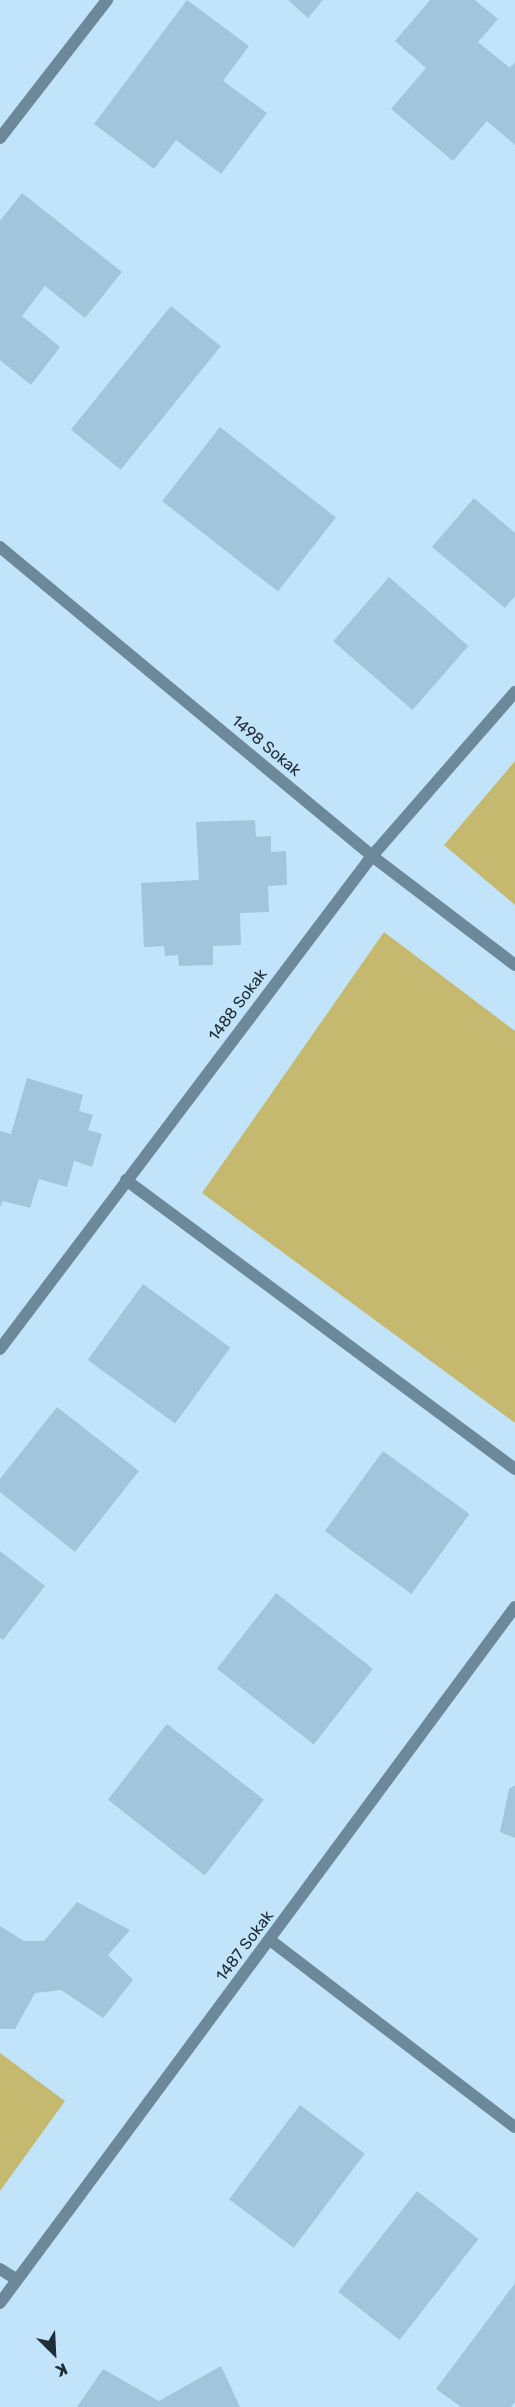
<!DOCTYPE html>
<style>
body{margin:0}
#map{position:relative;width:515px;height:2407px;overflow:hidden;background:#c1e4fb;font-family:Rubik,sans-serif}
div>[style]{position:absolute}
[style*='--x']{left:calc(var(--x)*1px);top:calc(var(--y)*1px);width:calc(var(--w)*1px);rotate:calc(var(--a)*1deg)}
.green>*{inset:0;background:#c5b970}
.building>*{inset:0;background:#a2c5db;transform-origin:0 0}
.street>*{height:12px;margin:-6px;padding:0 6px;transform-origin:6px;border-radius:6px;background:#6b899b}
span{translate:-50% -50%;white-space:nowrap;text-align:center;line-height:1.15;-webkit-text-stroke:5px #c1e4fb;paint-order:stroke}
.street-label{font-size:16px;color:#202e37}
.north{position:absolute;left:24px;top:2323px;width:60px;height:60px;-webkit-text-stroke:4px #c1e4fb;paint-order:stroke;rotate:156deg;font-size:16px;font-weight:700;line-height:24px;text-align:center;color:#202e37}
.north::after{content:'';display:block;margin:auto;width:21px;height:27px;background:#202e37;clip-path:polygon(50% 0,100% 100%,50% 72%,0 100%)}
</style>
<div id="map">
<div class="green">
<i style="clip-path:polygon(515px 761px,515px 905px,444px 845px)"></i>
<i style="clip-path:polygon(384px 932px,515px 1031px,515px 1423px,202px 1193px)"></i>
<i style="clip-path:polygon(0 2053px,65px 2101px,0 2191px)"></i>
</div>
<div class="building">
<i style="clip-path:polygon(187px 0,249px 46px,223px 81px,267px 113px,221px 174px,176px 140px,154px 169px,94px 124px)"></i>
<i style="clip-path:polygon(288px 0,323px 0,308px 18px)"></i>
<i style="clip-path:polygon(430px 0,475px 0,498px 19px,478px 42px,510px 68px,515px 62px,515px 145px,487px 121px,453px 161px,391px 109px,426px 68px,395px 41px)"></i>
<i style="clip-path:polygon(22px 193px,122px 272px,85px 318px,45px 286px,22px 316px,60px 347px,31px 385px,0 360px,0 221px)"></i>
<i style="left:171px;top:306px;width:64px;height:159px;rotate:39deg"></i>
<i style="left:220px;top:427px;width:147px;height:94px;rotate:38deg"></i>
<i style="clip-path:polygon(474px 498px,515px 533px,515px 596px,505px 608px,432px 547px)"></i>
<i style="left:389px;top:577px;width:105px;height:85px;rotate:41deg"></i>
<i style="clip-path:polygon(255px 820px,256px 837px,271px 836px,271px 852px,286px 851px,287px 885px,268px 886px,269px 912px,240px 913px,241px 945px,213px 946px,213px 965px,179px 966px,178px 955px,165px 956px,164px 946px,144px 947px,141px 883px,199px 880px,196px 822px)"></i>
<i style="clip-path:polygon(27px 1078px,83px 1095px,79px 1111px,93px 1115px,88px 1130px,102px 1134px,92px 1167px,74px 1161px,67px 1187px,39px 1179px,30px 1208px,3px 1201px,0 1207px,0 1131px,11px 1134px)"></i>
<i style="left:143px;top:1284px;width:108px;height:94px;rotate:36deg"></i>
<i style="clip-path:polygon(57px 1407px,139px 1471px,75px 1552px,0 1492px,0 1479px)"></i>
<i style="left:383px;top:1451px;width:107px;height:99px;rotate:36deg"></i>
<i style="clip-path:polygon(0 1551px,45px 1586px,3px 1640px,0 1638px)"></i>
<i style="left:276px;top:1593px;width:123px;height:96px;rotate:38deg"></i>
<i style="left:167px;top:1724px;width:123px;height:96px;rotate:38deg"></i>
<i style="clip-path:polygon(515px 1785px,515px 1838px,500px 1832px,509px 1789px)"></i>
<i style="clip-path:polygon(77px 1902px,130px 1930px,108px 1955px,133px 1980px,103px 2018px,61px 1990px,35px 1993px,15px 2029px,0 2029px,0 1926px,24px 1941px,44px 1941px)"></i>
<i style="left:300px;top:2105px;width:81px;height:118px;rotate:37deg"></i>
<i style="left:417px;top:2191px;width:78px;height:128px;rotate:38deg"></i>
<i style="clip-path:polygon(515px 2283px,515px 2402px,511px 2407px,461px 2407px,436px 2389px)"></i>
<i style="clip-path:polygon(221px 2366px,240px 2407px,77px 2407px,103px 2369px,159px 2401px)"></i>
</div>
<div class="street">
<i style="--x:0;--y:138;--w:175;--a:-52.2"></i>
<i style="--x:0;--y:547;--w:484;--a:39.7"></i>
<i style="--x:372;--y:856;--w:180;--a:37.3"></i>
<i style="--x:126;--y:1180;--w:485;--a:36.6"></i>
<i style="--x:0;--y:1349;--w:618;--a:-52.96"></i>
<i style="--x:372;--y:856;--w:218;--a:-48.9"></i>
<i style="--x:270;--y:1940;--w:308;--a:37.4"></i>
<i style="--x:0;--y:2269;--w:19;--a:32"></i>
<i style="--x:0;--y:2303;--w:866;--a:-53.5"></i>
</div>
<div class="street-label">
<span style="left:266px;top:746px;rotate:40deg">1498 Sokak</span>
<span style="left:238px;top:1005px;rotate:-53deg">1488 Sokak</span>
<span style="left:245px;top:1946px;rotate:-53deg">1487 Sokak</span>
</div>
<div class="north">K</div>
</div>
